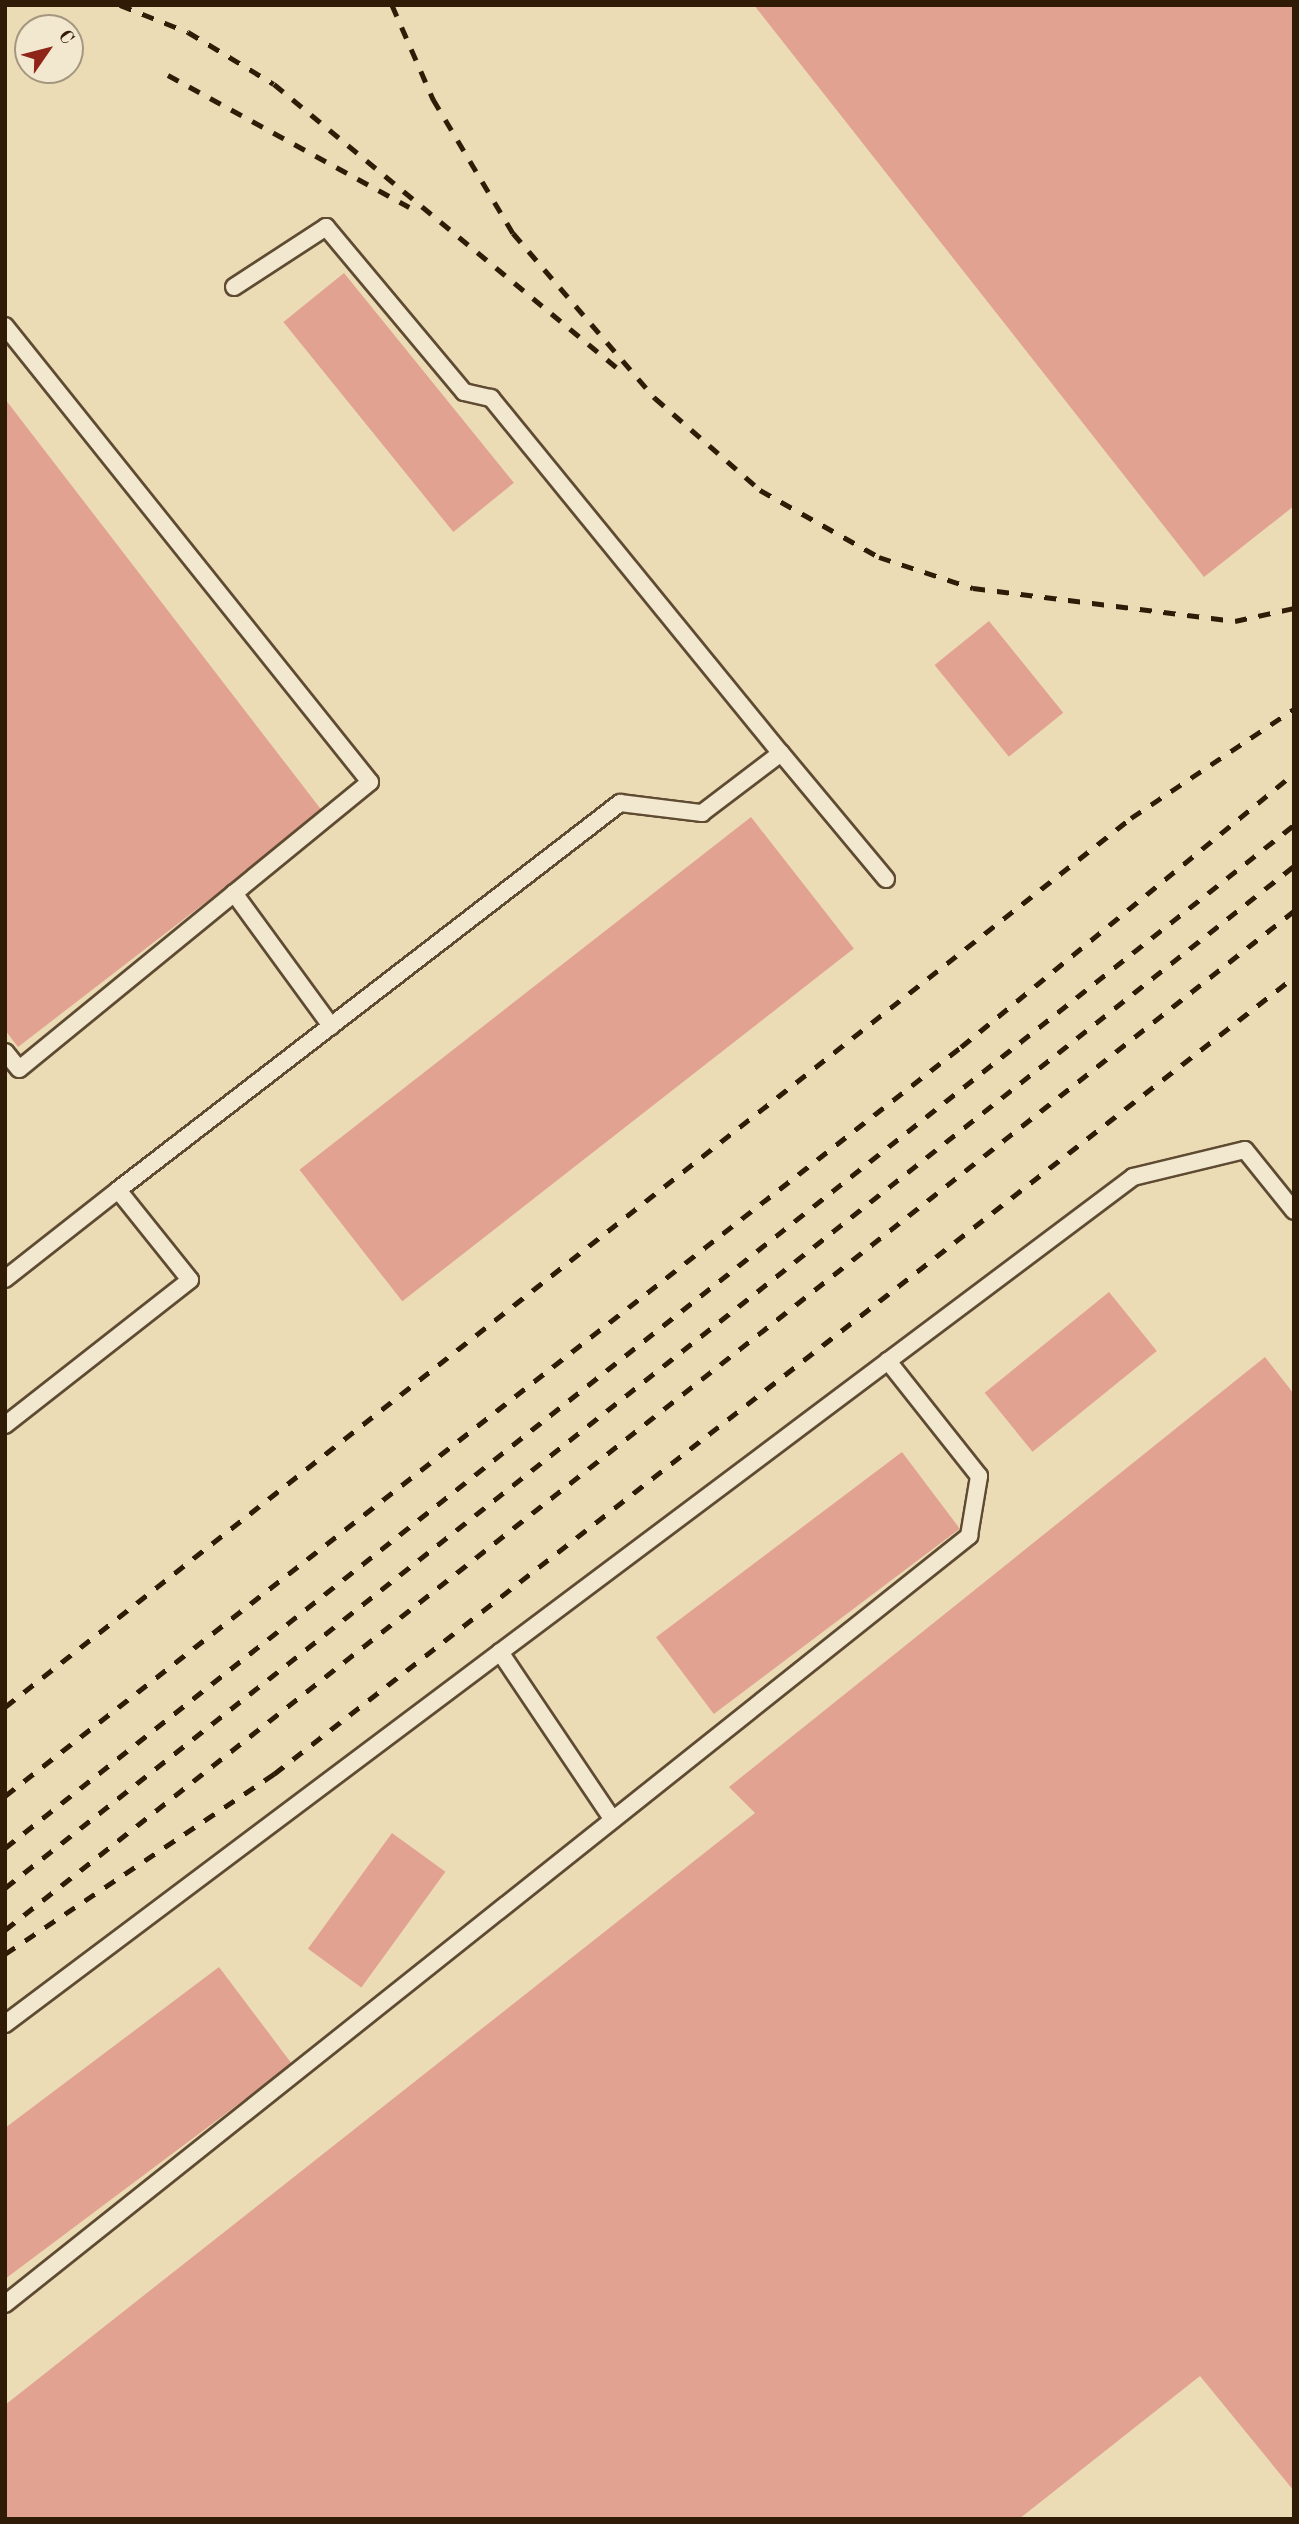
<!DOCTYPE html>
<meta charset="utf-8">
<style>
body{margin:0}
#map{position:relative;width:1299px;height:2524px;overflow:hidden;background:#ebdcb6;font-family:"Old Standard TT",serif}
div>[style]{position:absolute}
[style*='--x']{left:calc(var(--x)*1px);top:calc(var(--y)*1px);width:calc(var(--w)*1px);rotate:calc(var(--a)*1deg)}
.building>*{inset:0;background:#e2a291;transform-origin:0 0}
.roads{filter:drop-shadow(2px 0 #5f4b32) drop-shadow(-2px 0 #5f4b32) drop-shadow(0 2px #5f4b32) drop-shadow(0 -2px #5f4b32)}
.service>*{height:16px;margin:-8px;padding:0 8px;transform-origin:8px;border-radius:8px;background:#f2e8d0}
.rail>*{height:5px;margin-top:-2.5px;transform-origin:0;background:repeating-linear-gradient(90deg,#301b06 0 12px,transparent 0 24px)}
span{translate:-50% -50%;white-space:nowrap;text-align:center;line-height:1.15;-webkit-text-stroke:6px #f2e8d0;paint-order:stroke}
.frame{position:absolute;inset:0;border:7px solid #301b06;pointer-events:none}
.north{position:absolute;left:14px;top:14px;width:70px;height:70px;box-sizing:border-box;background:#f2e8d0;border:2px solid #a4967f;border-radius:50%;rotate:55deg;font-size:19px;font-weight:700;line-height:28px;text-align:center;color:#301b06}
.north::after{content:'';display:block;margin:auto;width:24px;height:32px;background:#8f2418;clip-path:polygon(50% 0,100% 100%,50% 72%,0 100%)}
</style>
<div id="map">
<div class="building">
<i style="clip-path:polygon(754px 5px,1294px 5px,1294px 506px,1204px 577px)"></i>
<i style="left:344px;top:273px;width:270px;height:78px;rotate:51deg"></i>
<i style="clip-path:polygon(5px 399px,323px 812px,18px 1047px,5px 1030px)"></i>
<i style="left:989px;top:621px;width:118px;height:70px;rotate:51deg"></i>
<i style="left:751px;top:817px;width:167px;height:573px;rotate:52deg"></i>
<i style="left:1109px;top:1292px;width:76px;height:160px;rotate:51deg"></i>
<i style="clip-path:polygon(1265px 1357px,1294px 1394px,1294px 2491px,1200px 2376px,1019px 2519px,5px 2519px,5px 2405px,755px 1813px,729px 1787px)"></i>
<i style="left:902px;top:1452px;width:96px;height:308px;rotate:53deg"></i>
<i style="left:392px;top:1833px;width:66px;height:143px;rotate:36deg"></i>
<i style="clip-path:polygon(219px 1967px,292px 2064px,5px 2279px,5px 2128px)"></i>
</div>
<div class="roads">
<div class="service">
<i style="--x:234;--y:287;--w:110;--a:-33.1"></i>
<i style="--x:326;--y:227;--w:215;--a:50.1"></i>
<i style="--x:464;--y:392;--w:28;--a:13"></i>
<i style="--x:491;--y:398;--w:458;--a:50.8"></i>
<i style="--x:5;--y:326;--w:584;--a:51.32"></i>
<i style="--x:370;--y:782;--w:453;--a:140.7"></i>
<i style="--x:19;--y:1069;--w:22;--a:-129"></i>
<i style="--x:234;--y:893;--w:165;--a:53.9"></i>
<i style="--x:118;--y:1190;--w:634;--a:-37.63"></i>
<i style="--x:620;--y:803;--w:83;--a:7"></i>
<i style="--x:702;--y:813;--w:99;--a:-37.2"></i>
<i style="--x:781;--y:753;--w:164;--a:50.2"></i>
<i style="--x:5;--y:1279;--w:144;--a:-38.2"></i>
<i style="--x:118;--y:1190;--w:115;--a:51.3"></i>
<i style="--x:190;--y:1280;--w:235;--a:141.9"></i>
<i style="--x:500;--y:1652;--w:202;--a:56.1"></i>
<i style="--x:5;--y:2024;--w:1411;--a:-36.9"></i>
<i style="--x:1133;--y:1177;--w:115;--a:-13.6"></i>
<i style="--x:1245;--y:1150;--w:78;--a:51.2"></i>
<i style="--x:5;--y:2304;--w:1233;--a:-38.54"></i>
<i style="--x:969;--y:1536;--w:61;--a:-80.5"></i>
<i style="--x:979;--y:1476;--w:147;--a:-128.4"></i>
</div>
</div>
<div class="rail">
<i style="--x:120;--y:5;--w:73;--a:21.7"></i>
<i style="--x:188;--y:32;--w:100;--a:31.2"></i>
<i style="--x:274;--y:84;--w:455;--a:39.6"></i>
<i style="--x:392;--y:5;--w:103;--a:66.4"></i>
<i style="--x:433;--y:99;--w:156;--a:59.2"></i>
<i style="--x:513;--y:233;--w:218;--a:49.3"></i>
<i style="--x:655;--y:398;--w:140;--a:41.2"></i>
<i style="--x:760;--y:490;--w:137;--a:29.4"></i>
<i style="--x:879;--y:557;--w:99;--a:18.3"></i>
<i style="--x:973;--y:588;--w:264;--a:7.2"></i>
<i style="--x:1235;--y:621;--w:60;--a:-12.4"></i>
<i style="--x:168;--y:75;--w:275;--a:28.7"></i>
<i style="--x:5;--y:1707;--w:1435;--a:-38.29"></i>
<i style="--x:1131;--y:818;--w:196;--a:-33.8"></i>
<i style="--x:5;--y:1796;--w:1214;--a:-38.08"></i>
<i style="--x:961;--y:1047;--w:431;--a:-39.4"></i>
<i style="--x:5;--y:1848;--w:1646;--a:-38.44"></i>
<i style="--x:5;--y:1888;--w:1645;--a:-38.41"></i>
<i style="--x:5;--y:1930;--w:1643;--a:-38.33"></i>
<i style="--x:5;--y:1954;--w:324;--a:-33.8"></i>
<i style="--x:274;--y:1774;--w:1294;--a:-38"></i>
</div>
<div class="frame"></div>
<div class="north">С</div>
</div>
